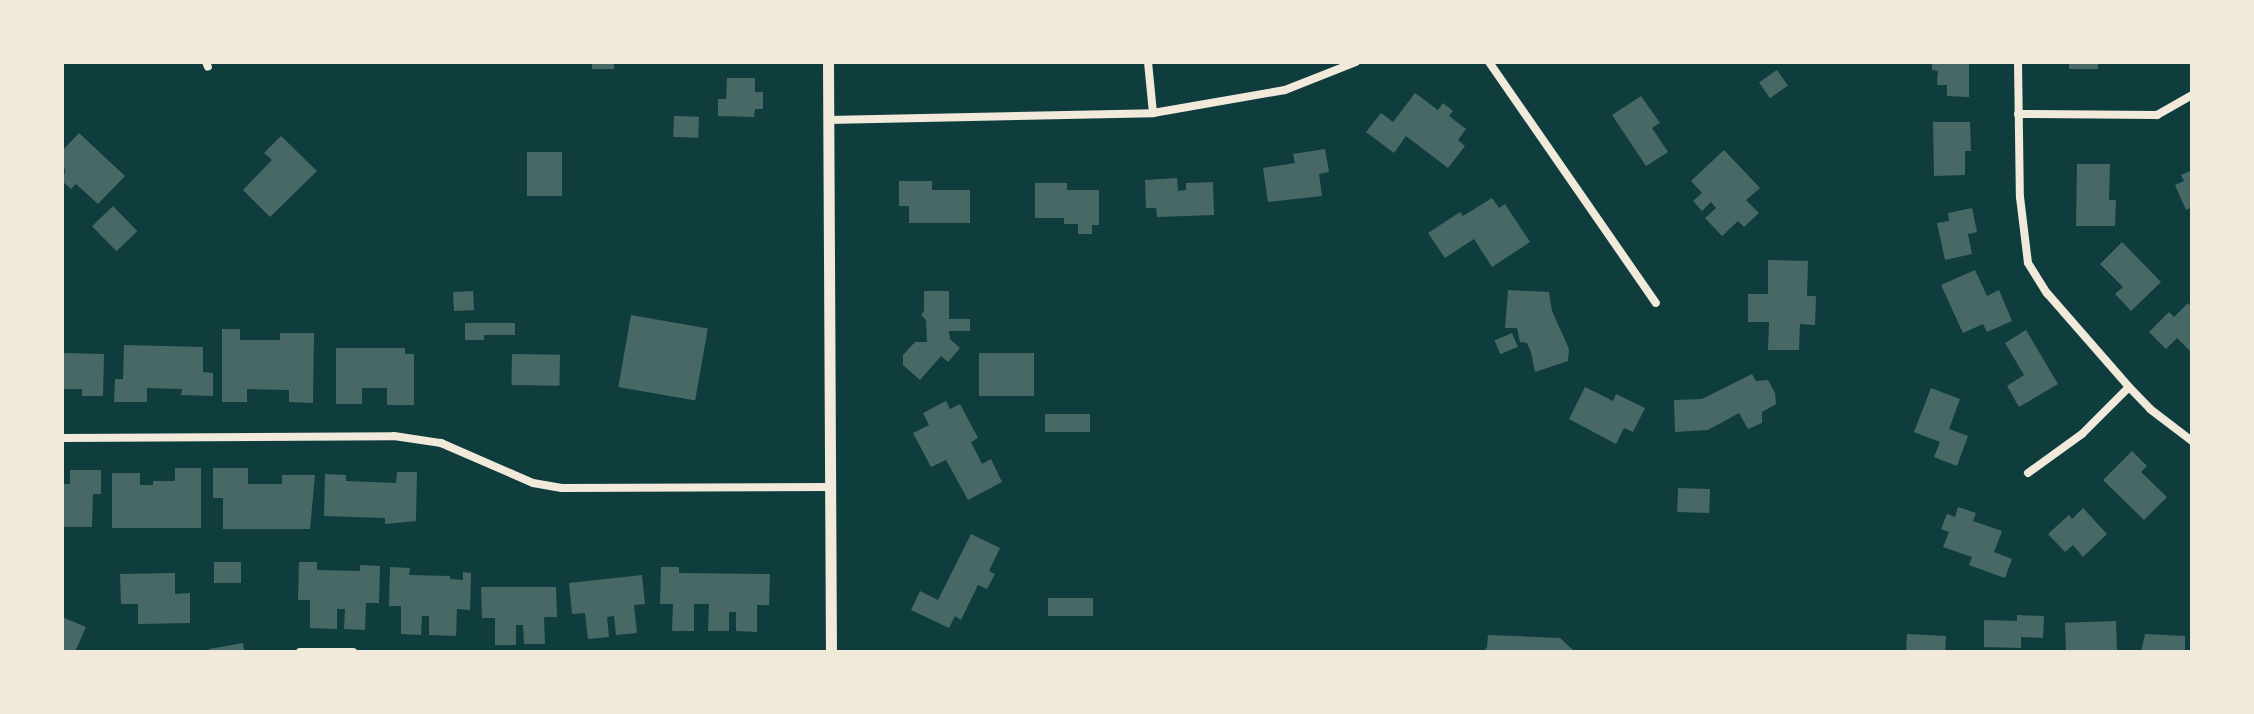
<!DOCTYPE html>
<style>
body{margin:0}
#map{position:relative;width:2254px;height:714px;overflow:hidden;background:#0f3d3e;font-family:"PT Sans Narrow",sans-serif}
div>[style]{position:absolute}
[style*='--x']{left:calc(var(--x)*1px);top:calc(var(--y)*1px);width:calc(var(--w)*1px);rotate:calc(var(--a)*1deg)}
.building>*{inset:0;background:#486865;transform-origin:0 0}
.minor>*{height:8px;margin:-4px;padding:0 4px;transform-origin:4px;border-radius:4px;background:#f1e9da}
.tertiary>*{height:11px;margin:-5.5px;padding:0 5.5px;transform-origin:5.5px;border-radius:5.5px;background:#f1e9da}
span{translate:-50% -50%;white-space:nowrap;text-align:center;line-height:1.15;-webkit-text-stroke:6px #f1e9da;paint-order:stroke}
.frame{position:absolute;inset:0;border:64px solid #f1e9da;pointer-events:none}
</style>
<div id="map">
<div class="building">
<i style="left:592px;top:62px;width:22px;height:7px"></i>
<i style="clip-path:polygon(1932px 62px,1969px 62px,1969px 97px,1947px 96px,1947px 85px,1937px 85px,1938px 71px,1932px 70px)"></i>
<i style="left:2069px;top:62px;width:29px;height:7px"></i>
<i style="left:1777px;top:70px;width:19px;height:22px;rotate:55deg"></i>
<i style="clip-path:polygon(727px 78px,755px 78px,755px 92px,763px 92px,763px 109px,755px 109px,754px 117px,718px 116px,718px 99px,726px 99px)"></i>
<i style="clip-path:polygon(1415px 93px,1438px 110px,1443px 103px,1453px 111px,1449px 116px,1466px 129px,1458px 140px,1465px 146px,1448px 168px,1406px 136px,1394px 153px,1366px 132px,1381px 113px,1393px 122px)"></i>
<i style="clip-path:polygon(1641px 96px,1660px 123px,1652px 128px,1668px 152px,1646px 166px,1612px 115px)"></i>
<i style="left:674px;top:116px;width:25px;height:21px;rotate:2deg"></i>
<i style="clip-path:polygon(1933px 122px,1970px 122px,1971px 151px,1965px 151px,1965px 175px,1934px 176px)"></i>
<i style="clip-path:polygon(79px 133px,125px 176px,98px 204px,76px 184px,71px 189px,62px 181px,65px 172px,62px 151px)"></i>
<i style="clip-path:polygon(281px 136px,317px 171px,270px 217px,243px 190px,272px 160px,264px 153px)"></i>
<i style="clip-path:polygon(1325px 149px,1329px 172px,1319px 174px,1322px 196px,1268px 202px,1263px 168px,1295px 163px,1293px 154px)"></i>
<i style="clip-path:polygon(1724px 150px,1760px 188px,1746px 200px,1759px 213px,1744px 227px,1738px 221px,1722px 236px,1705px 218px,1716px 208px,1711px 202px,1702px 211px,1693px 201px,1702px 193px,1691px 181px)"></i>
<i style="left:527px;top:152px;width:35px;height:44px"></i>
<i style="clip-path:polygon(2077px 164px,2110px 164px,2109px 200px,2116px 200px,2115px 226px,2076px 226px)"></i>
<i style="clip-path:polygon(2192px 170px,2192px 207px,2186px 210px,2175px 185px,2184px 181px,2181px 175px)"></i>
<i style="clip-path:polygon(1177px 178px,1178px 191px,1186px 190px,1186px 183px,1213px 182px,1214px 215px,1157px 217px,1156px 208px,1146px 208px,1145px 180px)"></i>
<i style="clip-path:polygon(899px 181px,932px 181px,932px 190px,970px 190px,970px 223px,909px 223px,909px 206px,899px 206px)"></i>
<i style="clip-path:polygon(1035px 183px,1067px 183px,1067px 190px,1099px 190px,1099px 225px,1092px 225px,1092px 234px,1078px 234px,1078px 224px,1064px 224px,1064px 218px,1035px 218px)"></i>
<i style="clip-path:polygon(1492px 198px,1499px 208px,1505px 204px,1530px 242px,1492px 267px,1474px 239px,1445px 258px,1428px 233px,1460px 212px,1463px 216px)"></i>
<i style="left:113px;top:206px;width:35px;height:29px;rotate:46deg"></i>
<i style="clip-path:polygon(1972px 208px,1977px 232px,1968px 234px,1972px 254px,1945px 260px,1937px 223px,1949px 221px,1948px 213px)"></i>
<i style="clip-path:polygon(2122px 242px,2161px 282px,2131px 311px,2115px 294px,2123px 287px,2100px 264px)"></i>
<i style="clip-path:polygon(1768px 260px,1808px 261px,1807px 296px,1816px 296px,1815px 325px,1800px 324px,1799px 350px,1768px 350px,1769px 322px,1748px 322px,1748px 294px,1768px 294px)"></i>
<i style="clip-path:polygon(1975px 270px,1987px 296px,1999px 290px,2012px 321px,1987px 332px,1983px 324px,1963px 333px,1941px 285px)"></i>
<i style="clip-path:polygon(1508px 290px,1549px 292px,1552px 311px,1569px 349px,1568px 361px,1535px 372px,1531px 352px,1527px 343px,1520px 342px,1517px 328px,1505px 328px)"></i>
<i style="left:473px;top:291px;width:19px;height:20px;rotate:87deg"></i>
<i style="clip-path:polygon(924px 291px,949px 291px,949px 319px,970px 319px,970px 331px,949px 331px,950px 339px,960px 348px,948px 362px,941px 356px,920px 380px,903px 365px,903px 355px,915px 342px,927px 342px,926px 320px,921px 315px,924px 311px)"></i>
<i style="clip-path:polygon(2188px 303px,2192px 308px,2192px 353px,2177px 338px,2166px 349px,2149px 332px,2169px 312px,2174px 317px)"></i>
<i style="left:631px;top:315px;width:78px;height:73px;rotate:10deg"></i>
<i style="clip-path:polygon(465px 323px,515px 323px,515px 335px,484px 335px,484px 340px,465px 340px)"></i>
<i style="clip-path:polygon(222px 329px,240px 329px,240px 340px,280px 340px,280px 333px,314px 333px,313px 403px,289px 402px,289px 390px,247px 389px,247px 402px,222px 402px)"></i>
<i style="clip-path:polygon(2026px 330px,2058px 384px,2019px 407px,2007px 386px,2024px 375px,2005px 343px)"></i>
<i style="left:1512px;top:333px;width:15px;height:19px;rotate:67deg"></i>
<i style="clip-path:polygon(124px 345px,203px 347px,203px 372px,213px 373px,213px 396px,181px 395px,182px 389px,147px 388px,147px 402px,114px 402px,115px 379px,123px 379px)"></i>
<i style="clip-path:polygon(336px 348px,405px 348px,405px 354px,414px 354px,414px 405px,387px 405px,387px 388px,362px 388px,362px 404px,336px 404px)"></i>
<i style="clip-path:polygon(62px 353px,104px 354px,103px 396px,82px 396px,82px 389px,62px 389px)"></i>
<i style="left:979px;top:353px;width:55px;height:43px"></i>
<i style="left:512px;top:354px;width:48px;height:31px;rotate:1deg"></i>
<i style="clip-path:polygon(1752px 374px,1756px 381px,1768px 380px,1775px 393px,1776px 404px,1762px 412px,1762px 423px,1748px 429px,1739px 413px,1708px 430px,1675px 432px,1674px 400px,1702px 399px)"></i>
<i style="clip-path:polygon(1585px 387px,1613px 401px,1616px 394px,1645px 408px,1633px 432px,1624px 428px,1616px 444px,1569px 419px)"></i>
<i style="clip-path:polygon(1931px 388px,1960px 399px,1949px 429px,1968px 436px,1957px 466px,1934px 457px,1940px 442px,1914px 432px)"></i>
<i style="clip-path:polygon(946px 401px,950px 409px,960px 404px,978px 438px,971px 442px,982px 464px,991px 459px,1002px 482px,968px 500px,946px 460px,931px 467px,913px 433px,929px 425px,923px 413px)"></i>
<i style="left:1090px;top:414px;width:18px;height:45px;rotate:90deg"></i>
<i style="clip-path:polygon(2132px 451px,2147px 466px,2141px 472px,2167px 497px,2144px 520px,2103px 480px)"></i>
<i style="clip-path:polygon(175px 468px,201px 468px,201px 528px,112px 528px,112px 473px,140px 473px,140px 485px,153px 485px,153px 481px,175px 481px)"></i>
<i style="clip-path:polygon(213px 468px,248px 468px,248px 484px,282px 484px,282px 475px,315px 475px,310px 529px,223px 529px,223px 498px,213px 498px)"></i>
<i style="clip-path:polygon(70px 470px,101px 470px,101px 494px,93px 494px,92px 527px,62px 527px,62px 484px,70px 484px)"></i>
<i style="clip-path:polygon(397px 472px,417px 472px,416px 521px,385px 524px,385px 518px,324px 516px,325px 474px,346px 475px,346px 481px,396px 483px)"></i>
<i style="left:1678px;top:488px;width:32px;height:24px;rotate:2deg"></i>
<i style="clip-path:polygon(1958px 507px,1976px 513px,1973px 521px,2002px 531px,1994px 552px,2012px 559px,2005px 578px,1969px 565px,1972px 557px,1943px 547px,1949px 532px,1941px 529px,1947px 514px,1955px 517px)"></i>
<i style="clip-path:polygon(2083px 508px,2107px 534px,2083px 557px,2073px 545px,2065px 552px,2048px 534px,2069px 515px,2072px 519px)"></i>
<i style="clip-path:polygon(971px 534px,1000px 548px,989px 571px,995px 574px,987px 589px,978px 585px,961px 620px,955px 616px,949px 628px,911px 610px,920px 591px,938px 600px)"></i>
<i style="left:214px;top:562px;width:27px;height:21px"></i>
<i style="clip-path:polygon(299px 562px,317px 562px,317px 570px,360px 571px,360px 565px,380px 566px,379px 603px,366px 603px,365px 630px,344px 629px,345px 609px,337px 609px,337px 629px,310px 628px,310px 600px,298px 600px)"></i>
<i style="clip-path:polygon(390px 567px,410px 568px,409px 575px,450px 576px,450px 579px,463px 580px,463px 572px,471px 573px,470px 610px,457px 609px,456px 636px,429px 635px,429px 616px,422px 616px,421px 635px,401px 634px,401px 606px,389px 606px)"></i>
<i style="clip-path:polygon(661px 567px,679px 567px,679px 573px,770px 574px,769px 605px,757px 605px,757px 632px,736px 631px,736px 612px,729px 612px,729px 631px,708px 631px,709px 604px,694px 604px,694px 631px,672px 631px,673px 604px,660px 604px)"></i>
<i style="clip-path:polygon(175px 573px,175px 594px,190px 593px,190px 623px,138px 624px,138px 604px,121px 604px,120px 574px)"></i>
<i style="clip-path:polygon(642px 575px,645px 604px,634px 605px,637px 633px,616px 635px,614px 616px,607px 617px,609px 637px,588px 639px,585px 613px,572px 614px,569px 583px)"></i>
<i style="clip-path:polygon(481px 587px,556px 587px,557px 617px,544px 617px,545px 644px,524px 644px,523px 625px,516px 625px,516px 645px,495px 645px,495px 618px,482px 618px)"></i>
<i style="left:1093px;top:598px;width:18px;height:45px;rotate:90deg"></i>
<i style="clip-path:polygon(2017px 615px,2044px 616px,2043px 638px,2021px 637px,2021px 648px,1984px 647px,1984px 620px,2017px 621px)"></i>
<i style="clip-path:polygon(62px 617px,86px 627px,75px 652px,62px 652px)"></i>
<i style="left:2116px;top:621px;width:31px;height:51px;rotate:88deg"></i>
<i style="left:1907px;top:634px;width:39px;height:18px;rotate:3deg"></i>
<i style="clip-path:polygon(2145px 634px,2185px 636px,2185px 652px,2141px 652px)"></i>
<i style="clip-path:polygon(1488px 635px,1560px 638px,1575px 652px,1483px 652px,1487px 647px)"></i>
<i style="clip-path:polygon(243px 643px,244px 652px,210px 652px,209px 649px)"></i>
</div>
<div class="minor">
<i style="--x:206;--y:62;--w:5;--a:68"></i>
<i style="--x:1148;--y:62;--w:51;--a:84.4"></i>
<i style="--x:1489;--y:62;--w:293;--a:55.3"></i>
<i style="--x:2018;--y:62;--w:135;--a:89.2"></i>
<i style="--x:2020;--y:197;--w:66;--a:83.1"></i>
<i style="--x:2028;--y:263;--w:36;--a:58"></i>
<i style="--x:2047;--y:293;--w:125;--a:48.9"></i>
<i style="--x:2129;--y:387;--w:30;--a:46"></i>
<i style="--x:2150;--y:409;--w:53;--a:37.3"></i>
<i style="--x:2018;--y:114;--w:139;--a:0.4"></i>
<i style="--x:2157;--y:115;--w:40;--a:-29.7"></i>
<i style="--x:828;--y:120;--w:325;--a:-1.2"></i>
<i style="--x:1153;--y:113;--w:134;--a:-9.9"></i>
<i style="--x:1285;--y:90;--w:76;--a:-21.5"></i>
<i style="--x:62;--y:438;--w:332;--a:-0.3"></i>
<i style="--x:394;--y:436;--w:48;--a:8.5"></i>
<i style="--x:441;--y:443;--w:100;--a:23.5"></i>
<i style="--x:533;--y:483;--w:29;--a:10"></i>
<i style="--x:562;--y:488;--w:269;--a:-0.2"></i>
<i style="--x:2028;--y:473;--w:67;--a:-35.8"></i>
<i style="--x:2082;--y:434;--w:66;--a:-45"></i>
<i style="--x:300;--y:652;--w:53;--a:0"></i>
</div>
<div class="tertiary">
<i style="--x:828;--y:62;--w:590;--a:89.71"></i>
</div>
<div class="frame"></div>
</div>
